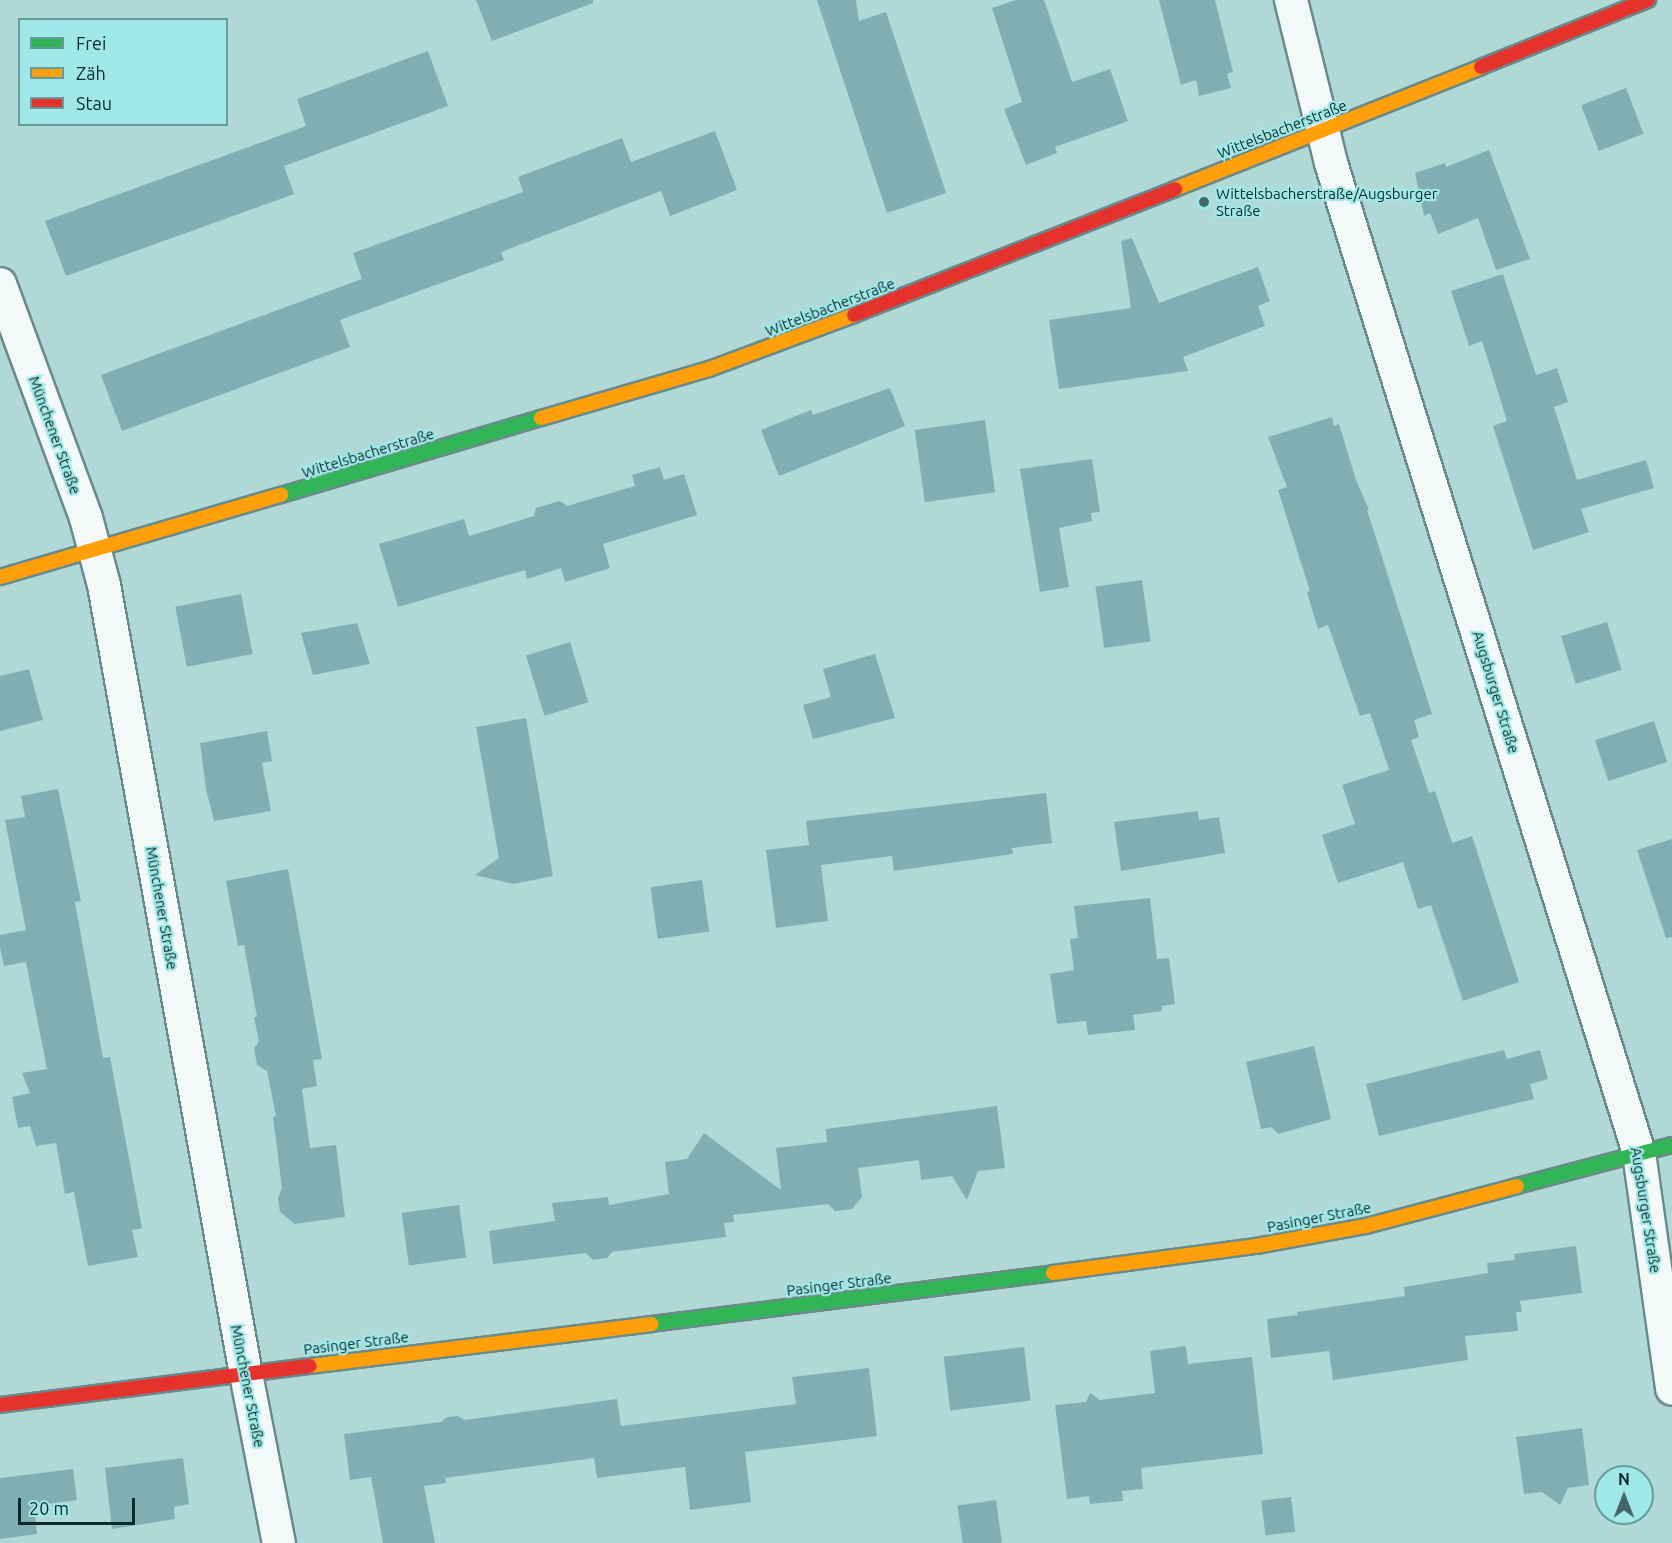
<!DOCTYPE html>
<meta charset="utf-8">
<style>
body{margin:0}
#map{position:relative;width:1672px;height:1543px;overflow:hidden;background:#b0d8d7;font-family:Ubuntu,sans-serif}
div>[style]{position:absolute}
[style*='--x']{left:calc(var(--x)*1px);top:calc(var(--y)*1px);width:calc(var(--w)*1px);rotate:calc(var(--a)*1deg)}
.building>*{inset:0;background:#81aeb3;transform-origin:0 0}
.roads{filter:drop-shadow(2px 0 #698a8a) drop-shadow(-2px 0 #698a8a) drop-shadow(0 2px #698a8a) drop-shadow(0 -2px #698a8a)}
.street>*{height:32px;margin:-16px;padding:0 16px;transform-origin:16px;border-radius:16px;background:#f3f9f9}
.fast>*{height:14px;margin:-7px;padding:0 7px;transform-origin:7px;border-radius:7px;background:#30b455}
.slow>*{height:14px;margin:-7px;padding:0 7px;transform-origin:7px;border-radius:7px;background:#ff9f0a}
.jam>*{height:14px;margin:-7px;padding:0 7px;transform-origin:7px;border-radius:7px;background:#e5322d}
.dots>*{width:16px;height:16px;translate:-50% -50%;box-sizing:border-box;border:3px solid #a0e8e7;border-radius:50%}
span{translate:-50% -50%;white-space:nowrap;text-align:center;line-height:1.15;-webkit-text-stroke:4.5px #a0e8e7;paint-order:stroke}
.street-label{font-size:15px;color:#0b2a2a}
.poi-label{font-size:15px;color:#0b2a2a}
.left{translate:0 -50%;text-align:left}
.legend{position:absolute;left:18px;top:18px;width:210px;height:108px;box-sizing:border-box;background:#a0e8e7;border:2px solid #649c9b;margin:0;padding:8px 10px;list-style:none;font-size:18px;color:#0b2a2a}
.legend li{display:flex;align-items:center;gap:12px;height:30px}
.legend b{width:30px;border:2px solid #649c9b}
.north{position:absolute;left:1594px;top:1465px;width:60px;height:60px;box-sizing:border-box;background:#a0e8e7;border:2px solid #649c9b;border-radius:50%;rotate:0deg;font-size:16px;font-weight:700;line-height:24px;text-align:center;color:#0b2a2a}
.north::after{content:'';display:block;margin:auto;width:21px;height:27px;background:#456767;clip-path:polygon(50% 0,100% 100%,50% 72%,0 100%)}
.scale{position:absolute;left:18px;top:1498px;width:117px;height:27px;box-sizing:border-box;border:3px solid #0b2a2a;border-top:0;padding-left:8px;font-size:18px;line-height:21px;white-space:nowrap;color:#0b2a2a;-webkit-text-stroke:4px #a0e8e7;paint-order:stroke}
</style>
<div id="map">
<div class="building">
<i style="clip-path:polygon(476px 0,593px 0,593px 3px,492px 41px)"></i>
<i style="clip-path:polygon(817px 0,856px 0,859px 21px,886px 12px,946px 193px,887px 213px)"></i>
<i style="clip-path:polygon(1016px 0,1044px 0,1072px 82px,1110px 69px,1128px 121px,1055px 147px,1057px 153px,1026px 165px,1004px 109px,1022px 102px,992px 8px)"></i>
<i style="clip-path:polygon(1159px 0,1215px 0,1233px 72px,1227px 74px,1231px 88px,1199px 96px,1196px 80px,1181px 85px)"></i>
<i style="clip-path:polygon(428px 51px,448px 106px,284px 166px,294px 194px,66px 276px,45px 221px,306px 126px,297px 99px)"></i>
<i style="left:1626px;top:88px;width:49px;height:48px;rotate:69deg"></i>
<i style="clip-path:polygon(715px 131px,737px 190px,670px 216px,661px 191px,501px 252px,504px 260px,340px 320px,350px 347px,122px 431px,101px 375px,362px 279px,353px 253px,523px 192px,518px 177px,622px 138px,631px 162px)"></i>
<i style="clip-path:polygon(1489px 150px,1530px 259px,1496px 270px,1478px 218px,1438px 234px,1430px 213px,1424px 216px,1415px 173px,1445px 163px,1446px 167px)"></i>
<i style="clip-path:polygon(1132px 238px,1159px 303px,1258px 267px,1270px 301px,1258px 306px,1265px 326px,1183px 357px,1188px 371px,1059px 389px,1049px 320px,1131px 308px,1121px 241px)"></i>
<i style="clip-path:polygon(1503px 274px,1536px 375px,1557px 368px,1568px 402px,1554px 407px,1577px 480px,1646px 460px,1654px 488px,1581px 509px,1589px 532px,1533px 550px,1493px 426px,1507px 421px,1482px 341px,1469px 346px,1451px 291px)"></i>
<i style="clip-path:polygon(890px 388px,905px 426px,779px 476px,761px 430px,811px 410px,813px 415px)"></i>
<i style="clip-path:polygon(1332px 417px,1334px 426px,1339px 424px,1356px 480px,1369px 510px,1367px 510px,1432px 714px,1414px 720px,1419px 737px,1411px 740px,1429px 793px,1435px 791px,1452px 843px,1472px 836px,1519px 982px,1463px 1001px,1431px 905px,1418px 909px,1403px 862px,1338px 883px,1322px 835px,1355px 824px,1342px 785px,1389px 770px,1370px 713px,1360px 716px,1328px 625px,1318px 629px,1307px 592px,1310px 591px,1278px 490px,1287px 487px,1268px 437px)"></i>
<i style="left:985px;top:420px;width:73px;height:71px;rotate:82deg"></i>
<i style="clip-path:polygon(1092px 459px,1100px 512px,1091px 513px,1092px 521px,1059px 528px,1069px 587px,1040px 592px,1020px 469px)"></i>
<i style="clip-path:polygon(660px 467px,664px 480px,684px 474px,697px 515px,603px 544px,610px 568px,565px 582px,561px 568px,527px 579px,525px 570px,398px 607px,379px 544px,464px 519px,469px 536px,534px 516px,536px 508px,560px 501px,567px 506px,635px 486px,632px 475px)"></i>
<i style="left:1142px;top:580px;width:62px;height:47px;rotate:82deg"></i>
<i style="left:241px;top:594px;width:61px;height:67px;rotate:79deg"></i>
<i style="left:1607px;top:622px;width:50px;height:48px;rotate:73deg"></i>
<i style="clip-path:polygon(357px 623px,370px 664px,313px 675px,301px 633px)"></i>
<i style="left:570px;top:642px;width:63px;height:46px;rotate:73deg"></i>
<i style="clip-path:polygon(875px 654px,895px 718px,813px 739px,803px 705px,831px 697px,823px 669px)"></i>
<i style="clip-path:polygon(29px 669px,43px 720px,0 731px,0 676px)"></i>
<i style="clip-path:polygon(526px 718px,553px 876px,513px 884px,475px 875px,499px 858px,476px 727px)"></i>
<i style="left:1654px;top:721px;width:43px;height:62px;rotate:72deg"></i>
<i style="clip-path:polygon(267px 731px,272px 761px,262px 763px,271px 811px,214px 821px,206px 789px,200px 743px)"></i>
<i style="clip-path:polygon(58px 789px,81px 901px,75px 902px,103px 1058px,110px 1057px,142px 1228px,132px 1230px,138px 1257px,88px 1266px,74px 1192px,65px 1194px,56px 1143px,36px 1146px,30px 1126px,18px 1128px,12px 1097px,30px 1093px,22px 1073px,47px 1069px,26px 962px,4px 966px,0 948px,0 935px,26px 930px,5px 820px,25px 817px,21px 796px)"></i>
<i style="clip-path:polygon(1046px 793px,1052px 843px,1012px 848px,1013px 854px,894px 871px,892px 856px,821px 865px,828px 921px,776px 928px,766px 850px,809px 845px,806px 821px)"></i>
<i style="clip-path:polygon(1198px 811px,1199px 820px,1219px 817px,1225px 853px,1121px 871px,1114px 822px)"></i>
<i style="clip-path:polygon(1672px 839px,1672px 937px,1666px 938px,1637px 850px)"></i>
<i style="clip-path:polygon(288px 869px,322px 1059px,313px 1060px,317px 1086px,302px 1089px,310px 1148px,336px 1145px,345px 1217px,295px 1224px,280px 1212px,278px 1198px,282px 1188px,273px 1117px,276px 1116px,267px 1071px,257px 1065px,254px 1048px,259px 1042px,254px 1017px,257px 1017px,244px 945px,238px 946px,226px 881px)"></i>
<i style="left:702px;top:880px;width:52px;height:52px;rotate:82deg"></i>
<i style="clip-path:polygon(1150px 898px,1157px 959px,1169px 958px,1175px 1004px,1162px 1006px,1162px 1011px,1133px 1015px,1135px 1030px,1088px 1035px,1086px 1021px,1057px 1024px,1050px 974px,1074px 970px,1070px 939px,1078px 938px,1074px 906px)"></i>
<i style="clip-path:polygon(1314px 1046px,1331px 1119px,1278px 1134px,1272px 1127px,1261px 1129px,1246px 1062px)"></i>
<i style="clip-path:polygon(1504px 1050px,1507px 1059px,1540px 1050px,1548px 1079px,1530px 1084px,1534px 1099px,1379px 1136px,1366px 1084px)"></i>
<i style="clip-path:polygon(997px 1106px,1005px 1168px,978px 1171px,967px 1200px,952px 1176px,921px 1180px,919px 1160px,858px 1168px,862px 1197px,852px 1209px,835px 1211px,828px 1204px,733px 1215px,734px 1222px,724px 1223px,726px 1237px,612px 1252px,607px 1258px,593px 1260px,586px 1253px,493px 1264px,489px 1231px,555px 1221px,552px 1203px,608px 1197px,609px 1205px,669px 1194px,665px 1162px,687px 1159px,704px 1133px,781px 1190px,776px 1148px,827px 1142px,826px 1129px)"></i>
<i style="left:459px;top:1205px;width:53px;height:58px;rotate:82deg"></i>
<i style="clip-path:polygon(1576px 1246px,1582px 1293px,1520px 1301px,1522px 1312px,1516px 1312px,1518px 1331px,1465px 1336px,1468px 1360px,1333px 1380px,1329px 1351px,1271px 1358px,1267px 1319px,1298px 1315px,1297px 1312px,1405px 1296px,1404px 1287px,1488px 1273px,1487px 1263px,1515px 1260px,1514px 1254px)"></i>
<i style="clip-path:polygon(1186px 1346px,1188px 1364px,1252px 1357px,1263px 1454px,1141px 1468px,1143px 1489px,1122px 1491px,1123px 1501px,1090px 1504px,1089px 1496px,1067px 1499px,1055px 1405px,1086px 1402px,1090px 1393px,1100px 1400px,1155px 1393px,1150px 1351px)"></i>
<i style="left:1024px;top:1347px;width:54px;height:81px;rotate:83deg"></i>
<i style="clip-path:polygon(869px 1368px,877px 1436px,745px 1452px,751px 1502px,690px 1510px,685px 1467px,597px 1478px,594px 1458px,445px 1478px,446px 1483px,424px 1486px,435px 1543px,383px 1543px,371px 1477px,350px 1480px,344px 1434px,441px 1422px,447px 1417px,458px 1416px,465px 1420px,617px 1399px,621px 1426px,796px 1404px,792px 1377px)"></i>
<i style="clip-path:polygon(1582px 1428px,1589px 1485px,1568px 1488px,1560px 1505px,1542px 1492px,1524px 1494px,1516px 1437px)"></i>
<i style="clip-path:polygon(183px 1458px,189px 1504px,174px 1507px,175px 1519px,112px 1529px,105px 1468px)"></i>
<i style="clip-path:polygon(73px 1469px,77px 1500px,34px 1506px,37px 1534px,0 1539px,0 1478px)"></i>
<i style="left:1291px;top:1497px;width:35px;height:30px;rotate:83deg"></i>
<i style="left:996px;top:1500px;width:43px;height:39px;rotate:82deg"></i>
</div>
<div class="roads">
<div class="street">
<i style="--x:1291;--y:0;--w:168;--a:76.2"></i>
<i style="--x:1331;--y:163;--w:1037;--a:72.72"></i>
<i style="--x:1639;--y:1153;--w:238;--a:82"></i>
<i style="--x:0;--y:284;--w:249;--a:69.8"></i>
<i style="--x:86;--y:518;--w:69;--a:75"></i>
<i style="--x:104;--y:585;--w:802;--a:79.8"></i>
<i style="--x:246;--y:1374;--w:172;--a:79"></i>
</div>
<div class="fast">
<i style="--x:281;--y:495;--w:271;--a:-16.5"></i>
<i style="--x:1517;--y:1186;--w:160;--a:-14.8"></i>
<i style="--x:651;--y:1324;--w:405;--a:-7.2"></i>
</div>
<div class="slow">
<i style="--x:1175;--y:189;--w:329;--a:-21.7"></i>
<i style="--x:541;--y:418;--w:175;--a:-16.3"></i>
<i style="--x:709;--y:369;--w:155;--a:-20.4"></i>
<i style="--x:0;--y:577;--w:293;--a:-16.3"></i>
<i style="--x:1053;--y:1273;--w:205;--a:-7.6"></i>
<i style="--x:1256;--y:1246;--w:112;--a:-10.3"></i>
<i style="--x:1366;--y:1226;--w:156;--a:-14.8"></i>
<i style="--x:310;--y:1366;--w:344;--a:-7"></i>
</div>
<div class="jam">
<i style="--x:1481;--y:67;--w:180;--a:-21.9"></i>
<i style="--x:854;--y:315;--w:345;--a:-21.4"></i>
<i style="--x:0;--y:1405;--w:312;--a:-7.2"></i>
</div>
</div>
<div class="dots">
<i style="left:1204px;top:202px;background:#456767"></i>
</div>
<div class="street-label">
<span style="left:1282px;top:129px;rotate:-21deg">Wittelsbacherstraße</span>
<span style="left:830px;top:307px;rotate:-21deg">Wittelsbacherstraße</span>
<span style="left:55px;top:435px;rotate:70deg">Münchener Straße</span>
<span style="left:368px;top:453px;rotate:-17deg">Wittelsbacherstraße</span>
<span style="left:1496px;top:692px;rotate:73deg">Augsburger Straße</span>
<span style="left:162px;top:908px;rotate:80deg">Münchener Straße</span>
<span style="left:1646px;top:1210px;rotate:81deg">Augsburger Straße</span>
<span style="left:1319px;top:1217px;rotate:-11deg">Pasinger Straße</span>
<span style="left:839px;top:1284px;rotate:-7deg">Pasinger Straße</span>
<span style="left:356px;top:1343px;rotate:-7deg">Pasinger Straße</span>
<span style="left:248px;top:1386px;rotate:79deg">Münchener Straße</span>
</div>
<div class="poi-label">
<span class="left" style="left:1216px;top:202px">Wittelsbacherstraße/Augsburger<br>Straße</span>
</div>
<ul class="legend">
<li><b style="height:8px;background:#30b455"></b>Frei</li>
<li><b style="height:8px;background:#ff9f0a"></b>Zäh</li>
<li><b style="height:8px;background:#e5322d"></b>Stau</li>
</ul>
<div class="north">N</div>
<div class="scale">20 m</div>
</div>
